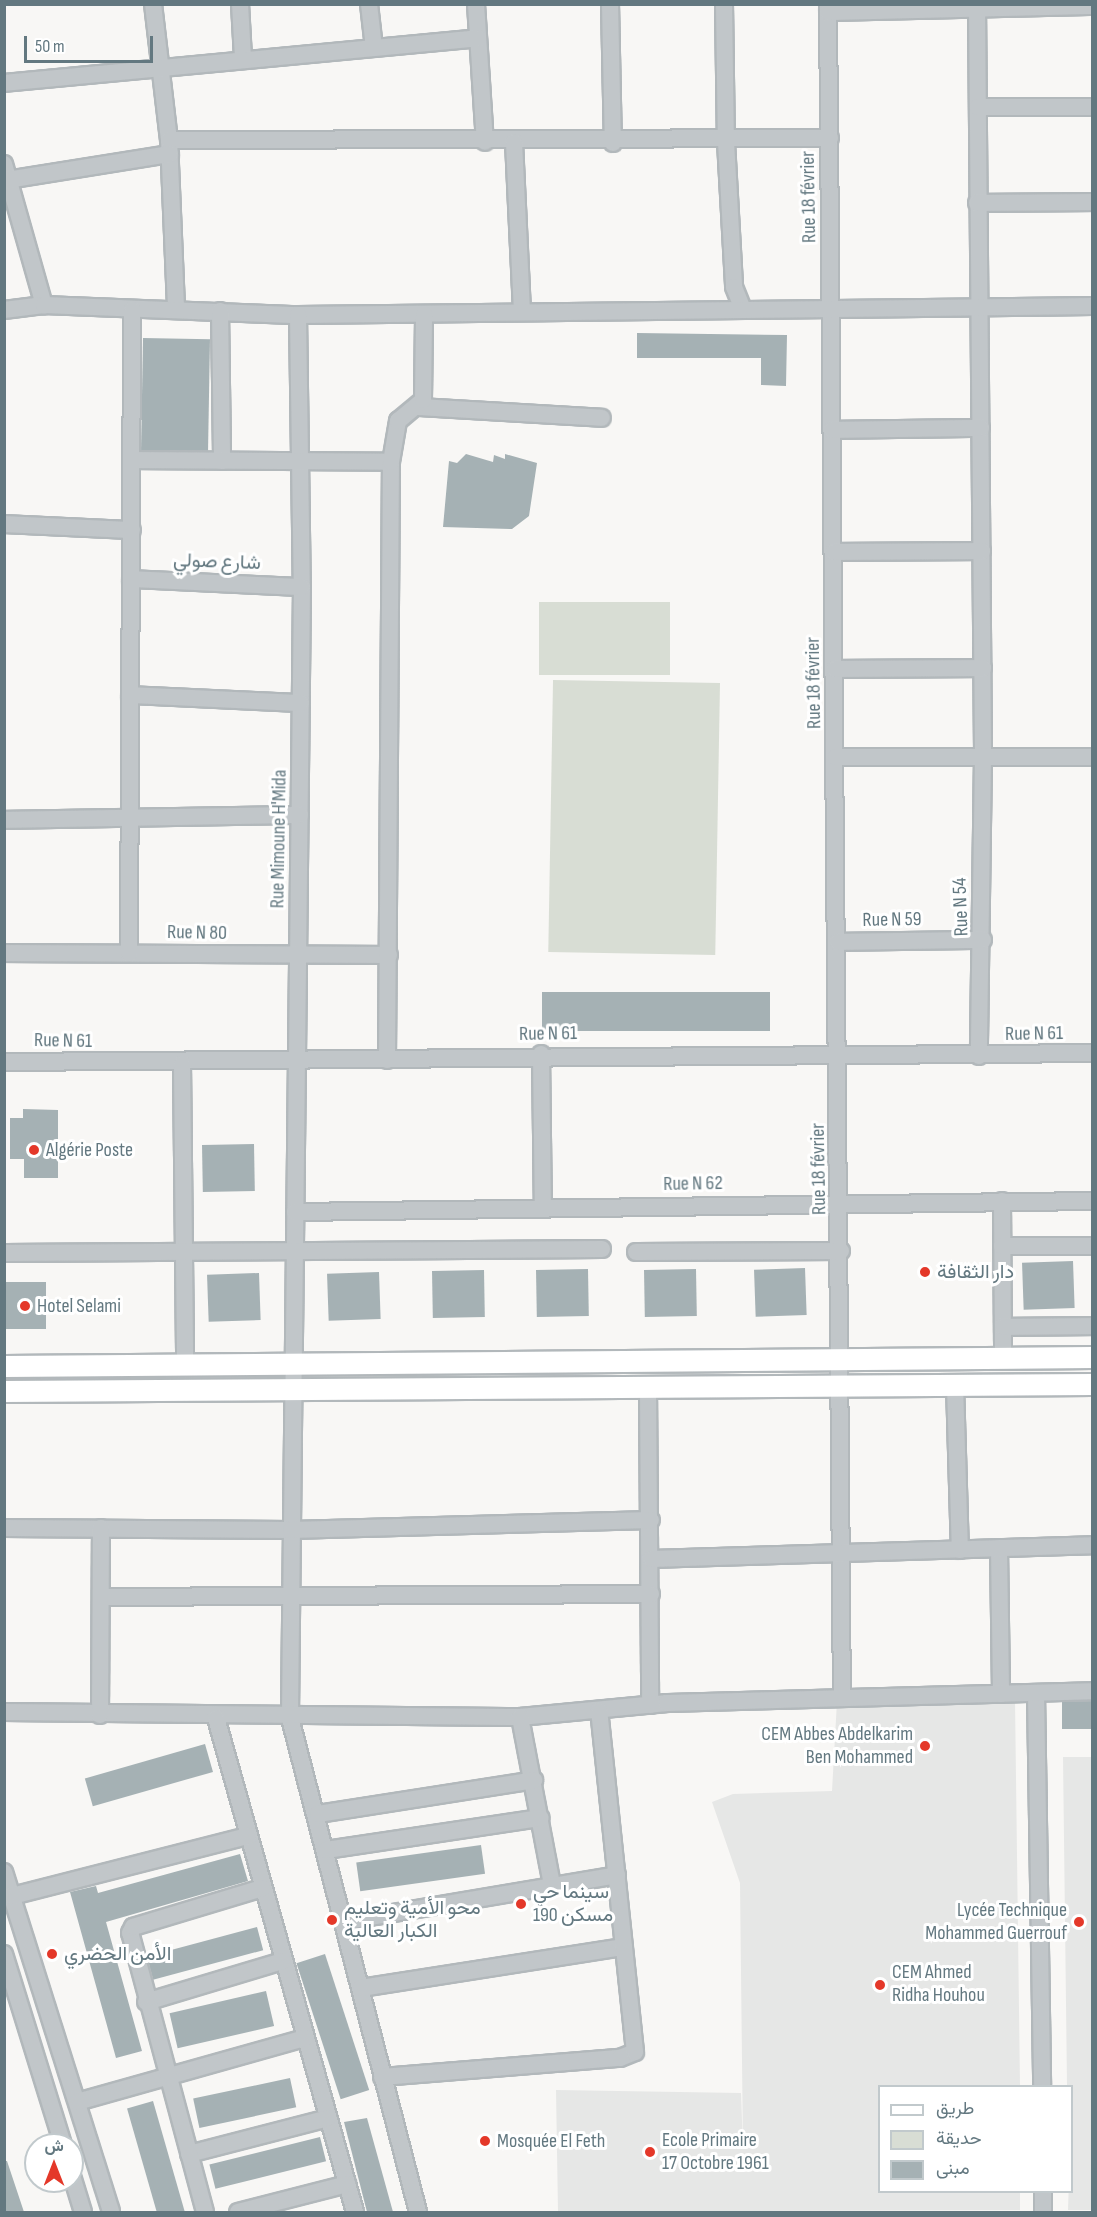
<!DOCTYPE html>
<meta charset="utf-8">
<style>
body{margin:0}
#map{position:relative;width:1097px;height:2217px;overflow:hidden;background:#f8f7f5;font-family:"Sofia Sans Condensed",Vazirmatn,sans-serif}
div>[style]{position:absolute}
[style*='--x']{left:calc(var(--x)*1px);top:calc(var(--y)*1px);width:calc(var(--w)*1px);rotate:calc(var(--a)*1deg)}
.built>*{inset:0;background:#e6e7e6}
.green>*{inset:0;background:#d8ddd4;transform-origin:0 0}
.building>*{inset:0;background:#a5b1b4;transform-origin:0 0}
.roads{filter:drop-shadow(2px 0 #b2b8bb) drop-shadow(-2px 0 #b2b8bb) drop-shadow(0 2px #b2b8bb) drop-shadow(0 -2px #b2b8bb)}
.minor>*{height:16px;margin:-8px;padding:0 8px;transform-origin:8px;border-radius:8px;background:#c1c6c9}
.major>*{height:21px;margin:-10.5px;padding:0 10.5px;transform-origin:10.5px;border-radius:10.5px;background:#fff}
.dots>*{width:16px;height:16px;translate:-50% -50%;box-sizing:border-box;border:3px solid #fff;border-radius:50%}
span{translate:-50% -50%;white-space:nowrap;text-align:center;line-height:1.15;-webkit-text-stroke:6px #fff;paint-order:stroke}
.street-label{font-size:20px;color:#637880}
.poi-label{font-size:20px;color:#637880}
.left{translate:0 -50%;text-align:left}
.right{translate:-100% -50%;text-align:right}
.frame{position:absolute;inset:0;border:6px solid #637880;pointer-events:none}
.legend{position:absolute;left:878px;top:2085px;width:195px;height:108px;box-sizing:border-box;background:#fff;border:2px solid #c1c9cc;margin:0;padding:8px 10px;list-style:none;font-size:18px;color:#637880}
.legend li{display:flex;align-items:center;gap:12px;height:30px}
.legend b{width:30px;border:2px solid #c1c9cc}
.north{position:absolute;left:24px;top:2133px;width:60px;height:60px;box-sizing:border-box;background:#fff;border:2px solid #c1c9cc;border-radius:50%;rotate:0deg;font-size:16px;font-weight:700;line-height:24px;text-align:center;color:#637880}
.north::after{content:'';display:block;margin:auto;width:21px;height:27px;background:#e43829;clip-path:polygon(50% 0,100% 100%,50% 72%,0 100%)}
.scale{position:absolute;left:24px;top:36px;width:129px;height:27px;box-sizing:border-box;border:3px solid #637880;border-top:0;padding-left:8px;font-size:18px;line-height:21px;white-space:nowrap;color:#637880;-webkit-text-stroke:4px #fff;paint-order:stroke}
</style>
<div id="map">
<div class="built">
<i style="clip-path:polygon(1015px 1700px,1020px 2086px,880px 2086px,880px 2192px,1020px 2192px,1020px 2210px,558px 2212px,556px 2090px,741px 2093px,743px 2149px,740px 1883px,712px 1802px,733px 1794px,832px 1791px,837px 1701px)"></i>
<i style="clip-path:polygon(1063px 1757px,1092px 1757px,1092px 2210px,1068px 2210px,1072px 2086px,1067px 2086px)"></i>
</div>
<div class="green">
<i style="left:670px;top:602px;width:73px;height:131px;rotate:90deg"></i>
<i style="left:720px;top:683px;width:272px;height:167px;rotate:91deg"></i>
</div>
<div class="building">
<i style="clip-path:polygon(637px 333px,787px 335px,786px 386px,761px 385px,761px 358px,637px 358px)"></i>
<i style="left:143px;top:338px;width:67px;height:112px;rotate:1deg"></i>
<i style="clip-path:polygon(466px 454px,493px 462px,494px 455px,505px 459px,505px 454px,537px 463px,529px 516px,512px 529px,443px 527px,449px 461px,457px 463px)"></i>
<i style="left:542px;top:992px;width:228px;height:39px"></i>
<i style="clip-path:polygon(23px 1109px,58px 1110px,58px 1178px,24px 1178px,24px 1159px,10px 1159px,10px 1118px,23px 1118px)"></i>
<i style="left:254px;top:1144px;width:47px;height:52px;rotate:89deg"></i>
<i style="left:1073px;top:1261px;width:47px;height:51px;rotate:88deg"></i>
<i style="left:805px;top:1268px;width:47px;height:51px;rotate:88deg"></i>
<i style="left:588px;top:1269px;width:47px;height:52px;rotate:89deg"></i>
<i style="left:696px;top:1269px;width:47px;height:52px;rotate:89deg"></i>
<i style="left:484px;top:1270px;width:47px;height:52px;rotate:89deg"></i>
<i style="left:379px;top:1272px;width:47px;height:52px;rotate:88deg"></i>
<i style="left:259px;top:1273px;width:47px;height:52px;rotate:88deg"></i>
<i style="left:4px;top:1282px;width:42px;height:47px"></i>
<i style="left:1092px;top:1701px;width:28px;height:30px;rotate:90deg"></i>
<i style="left:205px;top:1744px;width:29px;height:125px;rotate:74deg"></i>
<i style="left:481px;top:1845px;width:29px;height:126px;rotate:82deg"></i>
<i style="clip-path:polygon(240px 1854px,248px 1881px,106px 1922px,142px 2051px,116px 2058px,70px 1892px,96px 1886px,98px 1893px)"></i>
<i style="left:257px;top:1927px;width:24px;height:114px;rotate:75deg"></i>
<i style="left:325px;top:1954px;width:143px;height:30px;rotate:72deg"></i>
<i style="left:266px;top:1991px;width:36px;height:99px;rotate:77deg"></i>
<i style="left:290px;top:2078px;width:30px;height:99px;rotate:78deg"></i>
<i style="left:153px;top:2101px;width:116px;height:27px;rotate:74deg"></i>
<i style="clip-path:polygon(367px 2118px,393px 2212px,367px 2212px,344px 2122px)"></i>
<i style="left:320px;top:2137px;width:25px;height:114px;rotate:76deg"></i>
<i style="clip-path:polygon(4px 2161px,7px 2161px,24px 2212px,4px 2212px)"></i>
</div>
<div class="roads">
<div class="minor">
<i style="--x:153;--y:4;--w:137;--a:83.3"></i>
<i style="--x:169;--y:140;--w:169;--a:87.6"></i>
<i style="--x:240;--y:4;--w:54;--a:86.8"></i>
<i style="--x:369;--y:4;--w:44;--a:83.5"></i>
<i style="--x:476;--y:4;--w:138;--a:86.3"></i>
<i style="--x:610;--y:4;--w:139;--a:88.8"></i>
<i style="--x:724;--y:4;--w:138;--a:89.2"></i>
<i style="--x:726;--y:142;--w:145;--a:86.8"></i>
<i style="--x:734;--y:287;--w:22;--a:68"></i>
<i style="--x:828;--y:4;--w:1694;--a:89.53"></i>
<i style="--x:977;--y:4;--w:752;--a:89.54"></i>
<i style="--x:983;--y:756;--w:300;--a:90.8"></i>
<i style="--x:828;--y:12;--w:264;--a:-1.3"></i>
<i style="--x:4;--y:83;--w:476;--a:-5.4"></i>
<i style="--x:978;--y:107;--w:114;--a:0"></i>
<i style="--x:169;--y:140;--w:661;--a:-0.17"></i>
<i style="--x:514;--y:142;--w:169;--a:87.3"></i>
<i style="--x:4;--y:164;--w:147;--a:74.2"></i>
<i style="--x:7;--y:180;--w:165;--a:-9.1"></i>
<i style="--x:977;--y:203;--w:115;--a:-0.5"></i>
<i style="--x:4;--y:310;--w:40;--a:-7.1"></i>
<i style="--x:44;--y:305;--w:254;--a:2.3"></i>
<i style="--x:298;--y:315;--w:794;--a:-0.65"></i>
<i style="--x:220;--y:311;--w:150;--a:89.2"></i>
<i style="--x:298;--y:315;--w:272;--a:89.2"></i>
<i style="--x:302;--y:587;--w:1131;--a:90.61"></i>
<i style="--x:290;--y:1718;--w:510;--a:75.47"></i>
<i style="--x:419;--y:407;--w:183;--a:3.4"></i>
<i style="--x:832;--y:430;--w:149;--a:-0.8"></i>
<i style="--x:132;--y:460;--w:259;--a:0.4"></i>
<i style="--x:4;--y:524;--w:128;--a:2.7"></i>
<i style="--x:834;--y:552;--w:148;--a:-0.4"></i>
<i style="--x:131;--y:579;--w:171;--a:2.7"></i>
<i style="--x:835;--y:669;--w:148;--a:-0.4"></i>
<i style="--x:130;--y:695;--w:171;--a:2.7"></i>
<i style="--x:836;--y:757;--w:256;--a:0"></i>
<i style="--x:4;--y:820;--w:296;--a:-1"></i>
<i style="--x:838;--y:942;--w:145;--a:-0.8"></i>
<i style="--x:4;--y:953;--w:385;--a:0.3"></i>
<i style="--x:129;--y:953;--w:643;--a:-89.73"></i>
<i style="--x:541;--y:1054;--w:154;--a:89.3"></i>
<i style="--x:387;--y:1060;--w:598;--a:-89.62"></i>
<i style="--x:391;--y:462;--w:42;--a:-80.3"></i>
<i style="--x:398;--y:421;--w:33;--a:-40"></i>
<i style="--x:423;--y:400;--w:86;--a:-89.3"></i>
<i style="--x:4;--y:1062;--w:1088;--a:-0.47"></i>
<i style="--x:182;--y:1064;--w:299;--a:89.4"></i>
<i style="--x:1002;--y:1201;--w:158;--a:89.6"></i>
<i style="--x:295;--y:1212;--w:797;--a:-0.79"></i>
<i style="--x:1002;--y:1246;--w:90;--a:0"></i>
<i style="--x:636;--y:1252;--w:205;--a:-0.3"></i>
<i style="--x:4;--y:1253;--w:598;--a:-0.38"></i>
<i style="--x:1003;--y:1327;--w:89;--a:-0.6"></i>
<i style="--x:955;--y:1385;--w:165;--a:88.3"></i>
<i style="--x:648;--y:1388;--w:317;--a:89.6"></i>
<i style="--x:4;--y:1528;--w:287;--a:0.4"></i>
<i style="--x:291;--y:1530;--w:360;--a:-1.6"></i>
<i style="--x:999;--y:1548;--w:146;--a:89.2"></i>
<i style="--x:651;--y:1559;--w:441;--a:-1.8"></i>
<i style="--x:102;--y:1597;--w:549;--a:-0.31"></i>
<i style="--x:1036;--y:1693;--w:393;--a:89.1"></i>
<i style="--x:4;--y:1712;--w:516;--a:0.56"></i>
<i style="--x:520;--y:1717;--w:148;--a:-5.4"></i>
<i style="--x:667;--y:1703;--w:425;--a:-1.6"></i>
<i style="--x:100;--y:1715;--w:187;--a:-89.7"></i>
<i style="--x:520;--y:1717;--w:171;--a:79.2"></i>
<i style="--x:216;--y:1718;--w:513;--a:74.28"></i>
<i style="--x:318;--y:1814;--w:219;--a:-8.9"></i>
<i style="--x:326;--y:1850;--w:217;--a:-8.5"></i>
<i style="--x:4;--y:1872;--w:356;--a:72.5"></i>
<i style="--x:12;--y:1896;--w:244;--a:-14.3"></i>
<i style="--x:346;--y:1921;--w:275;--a:-9.6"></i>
<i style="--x:4;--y:1954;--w:200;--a:72.8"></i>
<i style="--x:361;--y:1988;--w:266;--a:-8.9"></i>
<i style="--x:146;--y:2002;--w:143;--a:-16.7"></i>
<i style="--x:382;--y:2077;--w:239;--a:-4.6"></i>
<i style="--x:620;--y:2058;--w:16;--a:-22"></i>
<i style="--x:635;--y:2052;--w:343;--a:-96"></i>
<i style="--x:77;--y:2102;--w:237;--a:-15.7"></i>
<i style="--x:189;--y:2154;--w:144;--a:-14.5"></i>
<i style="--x:72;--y:2176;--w:38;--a:73"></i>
<i style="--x:1043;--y:2192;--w:20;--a:90"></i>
<i style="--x:205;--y:2212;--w:289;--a:-105"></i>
<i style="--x:130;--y:1933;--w:7;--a:-63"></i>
<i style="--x:133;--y:1927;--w:135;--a:-16.8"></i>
<i style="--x:238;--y:2212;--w:113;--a:-14.4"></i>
</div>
<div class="major">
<i style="--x:4;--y:1366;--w:1088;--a:-0.47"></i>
<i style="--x:4;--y:1391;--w:1088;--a:-0.37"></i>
</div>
</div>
<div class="dots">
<i style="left:34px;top:1150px;background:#e43829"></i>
<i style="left:925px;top:1272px;background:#e43829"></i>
<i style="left:25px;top:1306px;background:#e43829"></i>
<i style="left:925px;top:1746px;background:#e43829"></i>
<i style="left:521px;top:1904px;background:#e43829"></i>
<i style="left:332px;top:1920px;background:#e43829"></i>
<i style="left:1079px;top:1922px;background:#e43829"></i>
<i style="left:52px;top:1954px;background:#e43829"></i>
<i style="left:880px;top:1985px;background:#e43829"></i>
<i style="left:485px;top:2141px;background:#e43829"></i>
<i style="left:650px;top:2152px;background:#e43829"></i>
</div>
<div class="street-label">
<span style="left:809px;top:197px;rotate:-91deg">Rue 18 février</span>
<span style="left:217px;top:562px;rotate:2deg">شارع صولي</span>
<span style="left:814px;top:683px;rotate:-91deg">Rue 18 février</span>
<span style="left:279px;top:839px;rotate:-89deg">Rue Mimoune H'Mida</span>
<span style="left:961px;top:907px;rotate:-92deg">Rue N 54</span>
<span style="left:892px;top:920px;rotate:-1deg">Rue N 59</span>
<span style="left:197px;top:933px;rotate:1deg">Rue N 80</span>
<span style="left:548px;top:1034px;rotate:-1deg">Rue N 61</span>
<span style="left:1034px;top:1034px;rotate:-1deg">Rue N 61</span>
<span style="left:63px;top:1041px;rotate:1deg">Rue N 61</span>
<span style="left:819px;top:1169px;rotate:-91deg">Rue 18 février</span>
<span style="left:693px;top:1184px;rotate:-1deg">Rue N 62</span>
</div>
<div class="poi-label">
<span class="left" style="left:46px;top:1150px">Algérie Poste</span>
<span class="left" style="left:937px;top:1272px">دار الثقافة</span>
<span class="left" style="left:37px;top:1306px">Hotel Selami</span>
<span class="right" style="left:913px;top:1746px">CEM Abbes Abdelkarim<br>Ben Mohammed</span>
<span class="left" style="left:533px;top:1904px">سينما حي<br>190 مسكن</span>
<span class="left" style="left:344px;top:1920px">محو الأمية وتعليم<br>الكبار العالية</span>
<span class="right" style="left:1067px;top:1922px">Lycée Technique<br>Mohammed Guerrouf</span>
<span class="left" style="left:64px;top:1954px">الأمن الحضري</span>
<span class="left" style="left:892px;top:1984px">CEM Ahmed<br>Ridha Houhou</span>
<span class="left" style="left:662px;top:2152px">Ecole Primaire<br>17 Octobre 1961</span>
<span class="left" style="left:497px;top:2141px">Mosquée El Feth</span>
</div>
<div class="frame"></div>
<ul class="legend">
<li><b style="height:8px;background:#fff"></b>طريق</li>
<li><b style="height:16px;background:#d8ddd4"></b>حديقة</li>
<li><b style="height:16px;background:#a5b1b4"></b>مبنى</li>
</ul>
<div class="north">ش</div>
<div class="scale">50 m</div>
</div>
